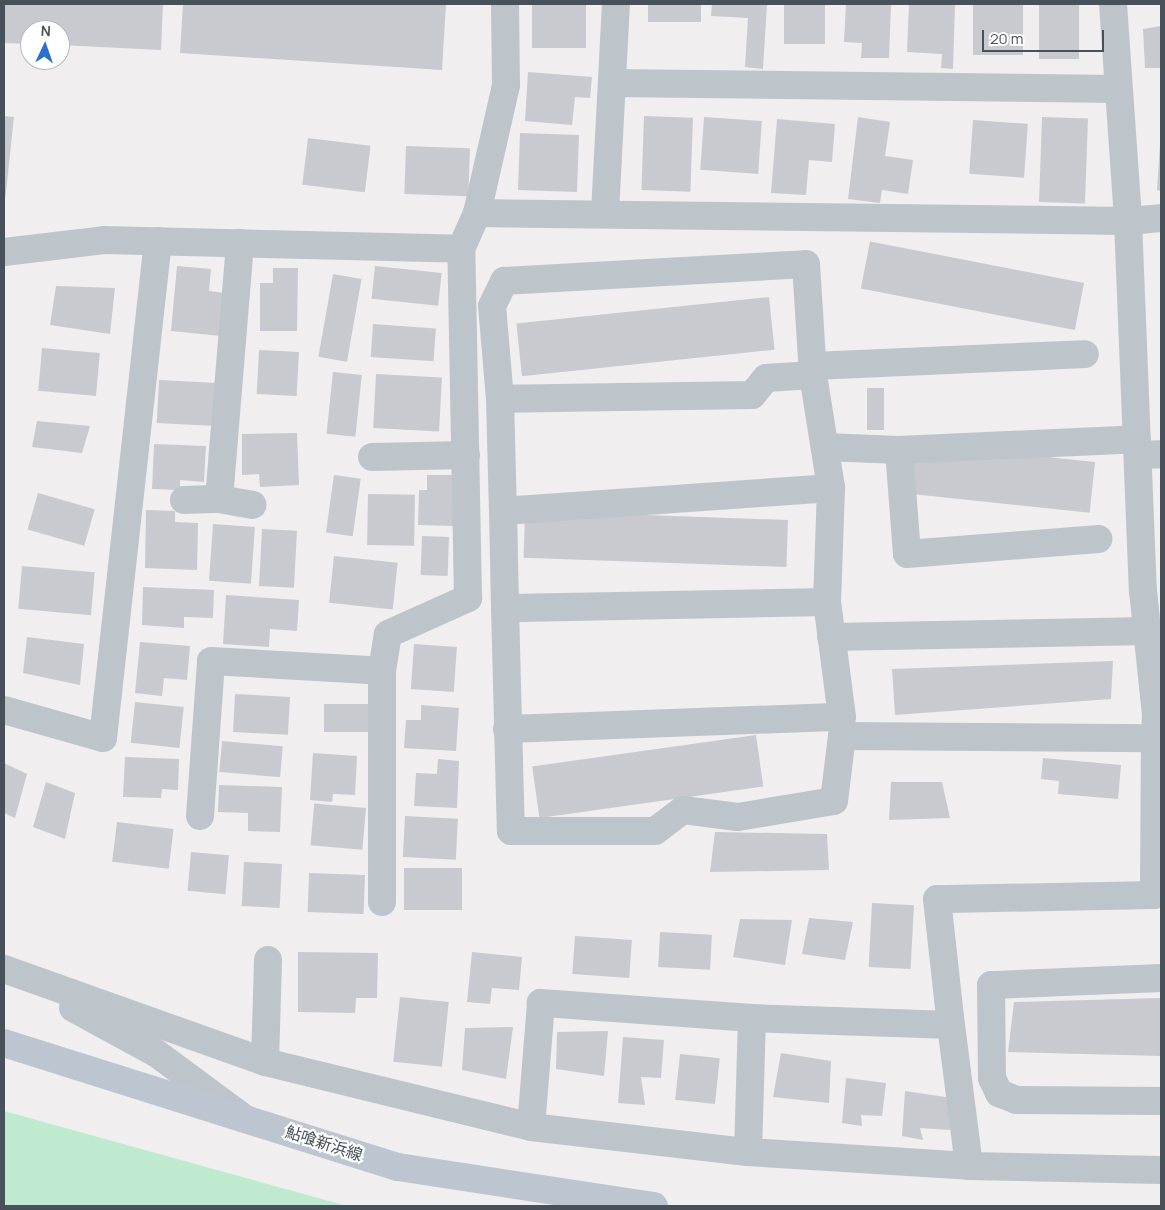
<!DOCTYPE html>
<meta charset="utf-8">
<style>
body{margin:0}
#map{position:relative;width:1165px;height:1210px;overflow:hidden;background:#f0eeee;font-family:Manrope,"Noto Sans JP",sans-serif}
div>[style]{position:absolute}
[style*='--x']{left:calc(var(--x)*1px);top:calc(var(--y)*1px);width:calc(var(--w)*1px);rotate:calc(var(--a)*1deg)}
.green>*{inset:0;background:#c0ead0}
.building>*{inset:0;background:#c9cad0;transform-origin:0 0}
.street>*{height:28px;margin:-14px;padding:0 14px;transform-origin:14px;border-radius:14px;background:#bdc5cb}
.secondary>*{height:28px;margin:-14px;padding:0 14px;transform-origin:14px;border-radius:14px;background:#bdc6d0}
span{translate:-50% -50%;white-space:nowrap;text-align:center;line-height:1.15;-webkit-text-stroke:4.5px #fff;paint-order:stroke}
.street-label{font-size:16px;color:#485159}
.frame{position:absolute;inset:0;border:5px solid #485159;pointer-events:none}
.north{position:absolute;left:20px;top:20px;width:50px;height:50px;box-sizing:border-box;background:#fff;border:1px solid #b6b9bd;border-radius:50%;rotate:3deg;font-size:14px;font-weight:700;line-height:20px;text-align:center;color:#485159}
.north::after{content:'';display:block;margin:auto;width:18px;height:22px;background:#2b70cd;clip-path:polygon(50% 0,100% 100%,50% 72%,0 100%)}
.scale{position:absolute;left:982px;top:30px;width:122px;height:22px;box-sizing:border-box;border:2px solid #485159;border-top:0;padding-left:6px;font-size:15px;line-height:18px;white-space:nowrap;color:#485159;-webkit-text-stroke:4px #fff;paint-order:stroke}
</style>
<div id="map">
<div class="green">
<i style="clip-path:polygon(4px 1111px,347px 1206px,4px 1206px)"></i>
</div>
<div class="building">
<i style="clip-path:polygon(4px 4px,163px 4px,161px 50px,60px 45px,60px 30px,30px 30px,30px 44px,4px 43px)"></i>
<i style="clip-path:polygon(183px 4px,446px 4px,442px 70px,180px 53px)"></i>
<i style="left:532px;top:4px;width:54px;height:44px"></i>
<i style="left:648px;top:4px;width:53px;height:18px"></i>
<i style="clip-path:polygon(712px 4px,767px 4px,763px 69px,745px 67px,748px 18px,711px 16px)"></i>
<i style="left:784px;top:4px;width:41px;height:40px"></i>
<i style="clip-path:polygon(846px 4px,891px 4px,889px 58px,861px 58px,862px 43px,844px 42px)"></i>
<i style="clip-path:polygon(909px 4px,955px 4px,953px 69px,941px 68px,942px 54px,907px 52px)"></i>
<i style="left:973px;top:4px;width:50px;height:51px"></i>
<i style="left:1039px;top:4px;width:40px;height:55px"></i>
<i style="clip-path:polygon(1161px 26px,1161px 68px,1145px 68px,1143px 29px)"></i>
<i style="clip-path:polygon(528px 72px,592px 77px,590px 98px,575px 97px,572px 125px,525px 121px)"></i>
<i style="left:4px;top:116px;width:10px;height:80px;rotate:6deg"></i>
<i style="left:644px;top:116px;width:49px;height:74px;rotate:2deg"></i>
<i style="left:704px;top:117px;width:58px;height:53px;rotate:4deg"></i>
<i style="clip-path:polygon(858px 117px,890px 122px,885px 156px,913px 160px,908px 194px,882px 190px,880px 203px,848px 199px)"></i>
<i style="left:1042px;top:117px;width:46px;height:85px;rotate:2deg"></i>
<i style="clip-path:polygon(777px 119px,835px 124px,832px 162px,809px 160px,806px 195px,771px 193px)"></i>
<i style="left:973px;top:120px;width:55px;height:54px;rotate:4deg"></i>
<i style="left:520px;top:133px;width:59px;height:57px;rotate:2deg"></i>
<i style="left:308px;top:138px;width:63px;height:47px;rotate:7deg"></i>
<i style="clip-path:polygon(1160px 144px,1161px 144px,1161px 191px,1157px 190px)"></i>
<i style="left:406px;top:146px;width:64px;height:48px;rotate:2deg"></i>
<i style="clip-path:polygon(177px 266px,211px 269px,209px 291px,225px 293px,221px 336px,171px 331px)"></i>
<i style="left:375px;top:266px;width:67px;height:33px;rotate:6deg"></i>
<i style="clip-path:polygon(273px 268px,298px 268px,297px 331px,260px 331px,260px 283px,273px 283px)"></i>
<i style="left:333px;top:274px;width:29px;height:84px;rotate:10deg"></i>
<i style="left:1084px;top:283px;width:48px;height:218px;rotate:101deg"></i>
<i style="clip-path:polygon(56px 286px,115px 288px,110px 334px,50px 325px)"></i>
<i style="left:769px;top:297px;width:53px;height:254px;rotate:84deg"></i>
<i style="left:373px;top:324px;width:63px;height:33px;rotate:4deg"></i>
<i style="left:42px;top:348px;width:58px;height:43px;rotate:5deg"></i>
<i style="left:259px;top:350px;width:40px;height:44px;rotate:3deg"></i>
<i style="left:333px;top:372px;width:29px;height:62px;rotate:6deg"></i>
<i style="left:376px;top:374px;width:66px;height:54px;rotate:3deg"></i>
<i style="left:159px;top:380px;width:58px;height:43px;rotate:3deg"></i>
<i style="left:867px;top:388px;width:17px;height:42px"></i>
<i style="clip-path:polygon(37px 421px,90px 426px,82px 453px,32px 447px)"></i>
<i style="clip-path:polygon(297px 433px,299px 485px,260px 487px,259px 474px,242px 475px,242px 434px)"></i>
<i style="clip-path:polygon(154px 444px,206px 446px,204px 482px,180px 480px,180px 490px,152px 489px)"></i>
<i style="left:1095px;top:462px;width:51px;height:181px;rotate:96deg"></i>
<i style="left:334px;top:475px;width:27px;height:58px;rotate:8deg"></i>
<i style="clip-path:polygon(427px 475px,454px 475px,453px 526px,418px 525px,419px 490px,427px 490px)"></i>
<i style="left:38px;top:493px;width:59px;height:38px;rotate:16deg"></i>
<i style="left:368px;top:494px;width:47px;height:51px;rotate:1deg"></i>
<i style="clip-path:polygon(146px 510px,175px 511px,175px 522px,198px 523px,197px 570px,145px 568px)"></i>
<i style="left:788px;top:520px;width:47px;height:263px;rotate:92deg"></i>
<i style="left:213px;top:524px;width:42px;height:57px;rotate:4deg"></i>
<i style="left:262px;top:529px;width:35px;height:57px;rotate:3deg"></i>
<i style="left:422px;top:536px;width:27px;height:39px;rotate:2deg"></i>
<i style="left:334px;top:556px;width:64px;height:47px;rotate:6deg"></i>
<i style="left:22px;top:566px;width:73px;height:43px;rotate:5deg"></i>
<i style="clip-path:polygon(143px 587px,214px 590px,213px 618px,184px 617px,184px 628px,142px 625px)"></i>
<i style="clip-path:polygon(226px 595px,299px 600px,297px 631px,270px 629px,269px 647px,223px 644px)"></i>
<i style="clip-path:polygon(27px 637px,84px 644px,80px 685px,23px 673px)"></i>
<i style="clip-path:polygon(140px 642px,190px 646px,187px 680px,164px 678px,162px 696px,135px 693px)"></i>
<i style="left:414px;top:644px;width:43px;height:45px;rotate:4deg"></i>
<i style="clip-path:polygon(1113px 661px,1111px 699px,895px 715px,892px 669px)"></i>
<i style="left:235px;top:694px;width:55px;height:38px;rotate:3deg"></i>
<i style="left:135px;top:702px;width:49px;height:41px;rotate:6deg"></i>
<i style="left:324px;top:704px;width:45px;height:28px"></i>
<i style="clip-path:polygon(421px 705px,459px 708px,456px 751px,404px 748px,406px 720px,421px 720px)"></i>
<i style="left:756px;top:735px;width:52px;height:226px;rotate:82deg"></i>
<i style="left:222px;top:741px;width:61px;height:31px;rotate:5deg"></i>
<i style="clip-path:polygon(313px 753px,357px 756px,355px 795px,333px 794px,332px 802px,310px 800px)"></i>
<i style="clip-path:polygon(125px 757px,179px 759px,178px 790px,162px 789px,161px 798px,123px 797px)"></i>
<i style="clip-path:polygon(1043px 758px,1121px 765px,1118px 799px,1058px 794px,1059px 781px,1041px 779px)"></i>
<i style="clip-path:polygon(438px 759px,459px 761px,457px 808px,414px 806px,416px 773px,437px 774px)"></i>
<i style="clip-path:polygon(4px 763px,27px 774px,15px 818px,4px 813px)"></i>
<i style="clip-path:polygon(46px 782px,75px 793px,65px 839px,33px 827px)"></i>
<i style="clip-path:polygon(891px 782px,942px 782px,950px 818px,889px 820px)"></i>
<i style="clip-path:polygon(219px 785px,282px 787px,280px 832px,248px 831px,248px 813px,218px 812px)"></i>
<i style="left:366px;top:808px;width:42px;height:52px;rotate:95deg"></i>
<i style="left:405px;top:816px;width:53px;height:41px;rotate:3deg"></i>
<i style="left:117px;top:822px;width:57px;height:40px;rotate:7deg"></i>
<i style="clip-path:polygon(715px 832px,827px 834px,829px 870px,710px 872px)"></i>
<i style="left:191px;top:852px;width:38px;height:39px;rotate:5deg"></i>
<i style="left:244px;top:862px;width:38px;height:44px;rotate:3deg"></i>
<i style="left:404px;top:868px;width:58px;height:42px"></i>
<i style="left:309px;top:873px;width:56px;height:39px;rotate:2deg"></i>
<i style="left:872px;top:903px;width:42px;height:64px;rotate:3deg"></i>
<i style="clip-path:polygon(809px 918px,853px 922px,845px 960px,802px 954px)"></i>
<i style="clip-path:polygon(740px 919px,792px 920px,785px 965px,733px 957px)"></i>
<i style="left:660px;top:932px;width:52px;height:35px;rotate:3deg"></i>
<i style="left:575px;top:936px;width:57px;height:38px;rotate:4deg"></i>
<i style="clip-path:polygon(298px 952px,378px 953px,377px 998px,356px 998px,355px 1013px,298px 1012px)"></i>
<i style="clip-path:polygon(472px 952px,522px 957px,519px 990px,492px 988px,490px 1004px,467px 1002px)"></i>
<i style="left:400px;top:997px;width:49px;height:65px;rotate:6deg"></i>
<i style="clip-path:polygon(1161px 998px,1161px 1056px,1008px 1052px,1014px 1002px)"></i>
<i style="clip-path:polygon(513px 1027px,506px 1079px,462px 1070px,465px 1028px)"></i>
<i style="clip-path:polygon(608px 1031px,604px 1076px,556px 1069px,557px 1032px)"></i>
<i style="clip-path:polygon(623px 1037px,664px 1040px,661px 1078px,641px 1077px,645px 1105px,618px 1103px)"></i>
<i style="clip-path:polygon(781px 1053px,831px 1061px,829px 1103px,773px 1097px)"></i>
<i style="left:680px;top:1054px;width:40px;height:46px;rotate:6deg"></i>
<i style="clip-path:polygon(846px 1078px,886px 1083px,882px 1116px,861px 1115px,862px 1126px,842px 1123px)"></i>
<i style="clip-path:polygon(905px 1091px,952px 1098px,950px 1130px,920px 1128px,923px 1140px,902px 1136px)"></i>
</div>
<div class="street">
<i style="--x:1113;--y:4;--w:218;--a:86"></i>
<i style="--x:1128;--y:221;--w:370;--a:87.7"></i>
<i style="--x:1143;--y:591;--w:124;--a:84"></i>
<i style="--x:1156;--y:714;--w:24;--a:92"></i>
<i style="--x:1155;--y:738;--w:6;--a:-9"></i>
<i style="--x:612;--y:83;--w:506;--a:0.68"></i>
<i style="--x:477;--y:213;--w:131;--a:-77.2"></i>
<i style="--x:506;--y:85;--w:81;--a:-90.7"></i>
<i style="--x:605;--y:213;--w:209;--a:-87"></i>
<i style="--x:4;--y:252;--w:101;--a:-6.8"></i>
<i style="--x:104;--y:240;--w:357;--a:1.4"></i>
<i style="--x:461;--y:249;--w:39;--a:-66"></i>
<i style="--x:477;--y:213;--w:651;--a:0.7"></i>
<i style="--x:1128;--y:221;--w:33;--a:-5"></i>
<i style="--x:813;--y:366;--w:272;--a:-2.5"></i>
<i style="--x:813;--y:375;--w:114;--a:80.9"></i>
<i style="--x:500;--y:399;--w:93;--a:-94.9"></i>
<i style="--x:492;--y:306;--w:28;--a:-64"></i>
<i style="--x:504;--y:281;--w:302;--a:-3.2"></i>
<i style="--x:806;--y:264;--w:111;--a:86.4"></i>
<i style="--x:813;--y:375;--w:47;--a:176.3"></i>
<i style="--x:766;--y:378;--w:22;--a:129"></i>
<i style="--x:752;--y:395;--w:252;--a:179.1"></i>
<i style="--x:500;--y:399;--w:112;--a:88.5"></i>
<i style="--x:503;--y:511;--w:329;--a:-4"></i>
<i style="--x:831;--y:488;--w:114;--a:92"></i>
<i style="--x:827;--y:602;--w:322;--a:178.9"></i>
<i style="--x:505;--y:608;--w:223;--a:88.5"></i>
<i style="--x:511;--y:831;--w:144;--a:0"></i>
<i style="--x:655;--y:831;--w:35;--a:-37"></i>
<i style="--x:683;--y:810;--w:55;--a:7.3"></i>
<i style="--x:738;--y:817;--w:97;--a:-9.5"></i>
<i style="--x:834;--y:801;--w:65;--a:-83"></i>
<i style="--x:842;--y:736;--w:313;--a:0.4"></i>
<i style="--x:1155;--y:738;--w:157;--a:90.4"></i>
<i style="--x:1154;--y:895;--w:217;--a:178.9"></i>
<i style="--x:937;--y:899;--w:127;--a:83.7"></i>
<i style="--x:951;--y:1025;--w:199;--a:-178"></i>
<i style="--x:752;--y:1018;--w:212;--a:-175.9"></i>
<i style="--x:541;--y:1003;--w:124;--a:94.6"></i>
<i style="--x:825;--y:447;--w:74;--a:2.3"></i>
<i style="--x:899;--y:450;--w:238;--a:-2.6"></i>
<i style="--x:899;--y:450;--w:104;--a:85.6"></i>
<i style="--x:907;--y:554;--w:192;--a:-4.5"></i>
<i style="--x:1138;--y:455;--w:23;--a:-2"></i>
<i style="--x:372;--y:457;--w:94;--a:-1.2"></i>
<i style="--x:219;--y:499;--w:257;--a:-85.3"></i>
<i style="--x:184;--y:500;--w:35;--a:-2"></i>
<i style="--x:219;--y:499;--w:34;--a:10"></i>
<i style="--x:503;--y:511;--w:97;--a:88.8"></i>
<i style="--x:831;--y:637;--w:317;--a:-1.1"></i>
<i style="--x:4;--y:710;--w:103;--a:15.8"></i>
<i style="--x:103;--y:738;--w:500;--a:-83.69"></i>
<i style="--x:507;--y:729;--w:335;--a:-2.1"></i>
<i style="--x:842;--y:717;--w:116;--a:-97.4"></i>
<i style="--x:200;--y:816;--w:155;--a:-85.9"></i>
<i style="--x:211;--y:661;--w:171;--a:3.3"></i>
<i style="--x:382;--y:902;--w:231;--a:-90"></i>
<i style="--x:382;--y:671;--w:37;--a:-81"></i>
<i style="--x:388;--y:634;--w:88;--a:-24.2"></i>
<i style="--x:468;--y:598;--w:349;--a:-91.1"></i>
<i style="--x:4;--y:969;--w:277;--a:19.6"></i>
<i style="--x:265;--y:1062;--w:274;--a:13.7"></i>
<i style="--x:531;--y:1127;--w:218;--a:6.6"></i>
<i style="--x:748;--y:1152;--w:221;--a:3.6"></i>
<i style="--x:969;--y:1166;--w:192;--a:1.2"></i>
<i style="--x:1161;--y:978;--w:170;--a:177.6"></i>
<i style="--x:991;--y:985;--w:93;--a:89.4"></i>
<i style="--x:992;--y:1078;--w:17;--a:65"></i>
<i style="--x:999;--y:1093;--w:18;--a:22"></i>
<i style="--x:1016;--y:1100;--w:145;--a:0.4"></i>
<i style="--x:73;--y:1008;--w:94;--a:28.5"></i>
<i style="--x:156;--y:1053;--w:106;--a:36.5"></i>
<i style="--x:951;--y:1025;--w:142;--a:82.7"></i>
<i style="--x:265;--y:1062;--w:102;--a:-88.3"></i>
<i style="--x:748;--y:1152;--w:134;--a:-88.3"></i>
</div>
<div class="secondary">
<i style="--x:4;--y:1043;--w:413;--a:17.5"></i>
<i style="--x:398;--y:1167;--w:259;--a:8.7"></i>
</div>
<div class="street-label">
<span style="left:324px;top:1143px;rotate:18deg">鮎喰新浜線</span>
</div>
<div class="frame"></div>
<div class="north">N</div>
<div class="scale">20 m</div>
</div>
